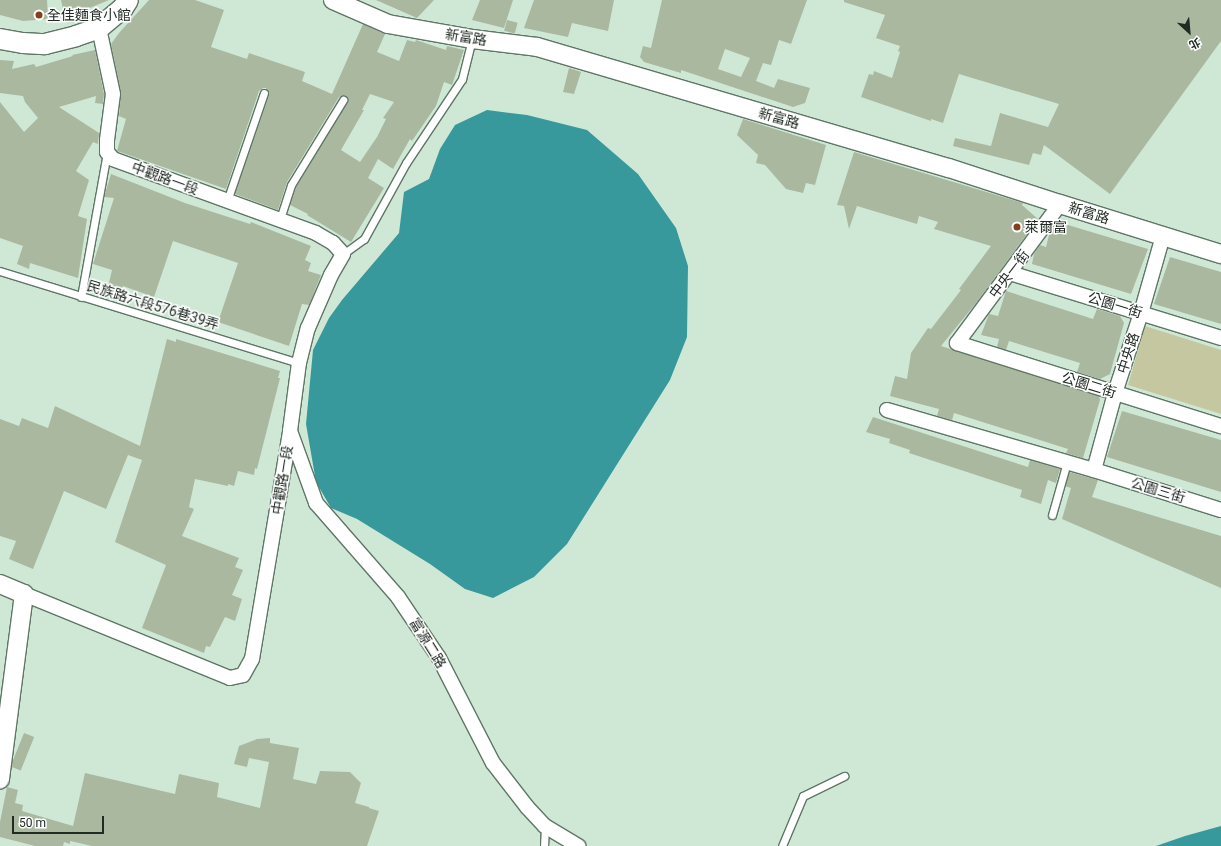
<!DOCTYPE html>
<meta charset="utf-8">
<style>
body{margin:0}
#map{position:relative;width:1221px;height:846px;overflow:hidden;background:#cfe8d6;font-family:Roboto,"Noto Sans TC",sans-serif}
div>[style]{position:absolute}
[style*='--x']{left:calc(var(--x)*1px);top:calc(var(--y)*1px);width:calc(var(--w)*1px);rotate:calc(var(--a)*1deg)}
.green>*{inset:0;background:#c5c7a0}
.water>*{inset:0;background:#37999c}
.building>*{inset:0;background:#aab8a0;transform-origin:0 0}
.roads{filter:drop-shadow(1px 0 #5f7666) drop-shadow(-1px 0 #5f7666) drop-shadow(0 1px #5f7666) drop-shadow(0 -1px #5f7666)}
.service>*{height:7px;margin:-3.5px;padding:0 3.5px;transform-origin:3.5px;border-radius:3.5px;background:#fff}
.minor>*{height:14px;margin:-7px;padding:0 7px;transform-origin:7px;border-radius:7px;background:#fff}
.tertiary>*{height:18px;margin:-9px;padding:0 9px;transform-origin:9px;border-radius:9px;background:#fff}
.secondary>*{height:20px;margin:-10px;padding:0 10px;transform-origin:10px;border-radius:10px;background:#fff}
.dots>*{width:11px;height:11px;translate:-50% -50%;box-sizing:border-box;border:2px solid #fff;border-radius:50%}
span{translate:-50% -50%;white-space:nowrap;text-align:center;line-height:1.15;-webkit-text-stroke:3px #fff;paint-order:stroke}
.poi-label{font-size:14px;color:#212b24}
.left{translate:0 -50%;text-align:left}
.street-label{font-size:14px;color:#212b24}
.north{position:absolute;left:1169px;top:12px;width:40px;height:40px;-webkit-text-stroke:3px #fff;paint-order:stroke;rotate:154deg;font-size:11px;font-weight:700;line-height:16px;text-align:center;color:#212b24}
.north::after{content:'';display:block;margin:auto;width:14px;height:18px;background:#212b24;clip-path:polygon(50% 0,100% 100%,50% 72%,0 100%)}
.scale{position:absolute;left:12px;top:816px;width:92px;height:18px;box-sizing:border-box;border:2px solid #212b24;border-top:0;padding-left:5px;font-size:12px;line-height:14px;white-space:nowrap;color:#212b24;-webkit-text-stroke:3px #fff;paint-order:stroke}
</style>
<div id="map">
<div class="green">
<i style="clip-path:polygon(1145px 326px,1221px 350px,1221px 414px,1128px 385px)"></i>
</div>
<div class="water">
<i style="clip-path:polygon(487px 110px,527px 115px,587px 130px,638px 174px,676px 228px,688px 266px,687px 337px,670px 380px,567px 544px,534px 577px,493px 598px,465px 589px,430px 564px,357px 519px,331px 508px,316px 482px,306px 424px,313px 350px,329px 318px,342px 300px,399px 233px,404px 192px,429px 179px,440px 149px,455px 125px)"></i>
<i style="clip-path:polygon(1221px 826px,1221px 846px,1156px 846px,1185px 836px)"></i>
</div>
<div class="building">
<i style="clip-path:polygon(0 0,47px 0,48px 19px,23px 21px,0 15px)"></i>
<i style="clip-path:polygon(61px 0,109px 0,73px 15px,72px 12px,64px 14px)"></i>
<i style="clip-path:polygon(evenodd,149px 0,195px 0,224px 10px,211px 47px,247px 59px,249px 53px,305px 72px,302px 81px,332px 94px,363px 24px,385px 34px,377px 52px,399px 61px,407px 40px,415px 42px,416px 40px,446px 50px,447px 46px,464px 50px,452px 85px,444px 82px,436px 106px,412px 141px,410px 139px,393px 169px,378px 159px,368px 178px,384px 188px,351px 242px,307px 215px,308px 214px,290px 205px,296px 187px,347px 103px,348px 98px,345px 96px,339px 97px,287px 182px,278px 210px,235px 194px,269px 95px,266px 88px,263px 88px,259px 91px,226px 189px,117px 151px,126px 119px,119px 116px,121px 92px,111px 44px,119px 33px,149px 0,370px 94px,394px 102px,383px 118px,386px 119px,377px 137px,360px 162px,341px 150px,364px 110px,362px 110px,370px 94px)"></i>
<i style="clip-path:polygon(376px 0,434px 0,417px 18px)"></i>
<i style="clip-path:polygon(480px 0,513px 0,504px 28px,472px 20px)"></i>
<i style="clip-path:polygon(534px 0,614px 0,608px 31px,572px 23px,568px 37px,524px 28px)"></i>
<i style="clip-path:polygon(evenodd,662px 0,807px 0,791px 44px,779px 40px,771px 65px,763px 63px,756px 81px,774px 88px,778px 79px,810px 88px,805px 103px,793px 107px,681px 70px,681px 73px,644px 62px,640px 57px,643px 46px,651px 48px,662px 0,725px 49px,750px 58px,741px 77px,718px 69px,725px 49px)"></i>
<i style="clip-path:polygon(844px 0,1221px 0,1221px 41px,1110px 194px,1044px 145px,1041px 155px,1033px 153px,1029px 165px,953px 146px,955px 138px,991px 146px,1000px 113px,1048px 127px,1059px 104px,959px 74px,943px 123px,931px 119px,931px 121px,861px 97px,869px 74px,873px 75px,874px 71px,892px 78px,900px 52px,898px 51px,900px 46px,876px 38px,885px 15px,844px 2px)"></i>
<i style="left:507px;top:20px;width:11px;height:11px;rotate:15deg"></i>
<i style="clip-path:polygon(95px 50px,104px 94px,103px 104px,95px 103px,96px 96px,59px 107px,99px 133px,98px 144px,93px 142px,76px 171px,89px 180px,78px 216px,87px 219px,78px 278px,30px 263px,29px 269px,17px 264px,23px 246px,0 238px,0 102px,24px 132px,38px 118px,25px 102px,23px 96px,0 93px,0 60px,14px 61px,12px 69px,34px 64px,36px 67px,73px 56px,72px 55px)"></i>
<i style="clip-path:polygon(569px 68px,581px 72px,574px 94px,563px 92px)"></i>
<i style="clip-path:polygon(743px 119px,826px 145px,815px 185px,806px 183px,803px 193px,786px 189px,765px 165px,756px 163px,758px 155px,737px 135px)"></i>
<i style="clip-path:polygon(854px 152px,1023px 203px,1022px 205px,1038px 219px,976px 303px,941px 346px,1099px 396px,1100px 400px,1083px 458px,1066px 453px,1068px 449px,954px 413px,952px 420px,937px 416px,939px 409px,890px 396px,895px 376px,907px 379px,911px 353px,928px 328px,931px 329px,961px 290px,959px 289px,991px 246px,934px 229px,938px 222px,919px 216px,917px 224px,857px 206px,849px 229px,844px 206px,837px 205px)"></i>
<i style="clip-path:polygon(111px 174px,185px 203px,250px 224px,251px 222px,311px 246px,305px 260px,311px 263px,308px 271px,321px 275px,309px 305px,302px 304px,289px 346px,218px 322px,238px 263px,173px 241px,154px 297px,123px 286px,122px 291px,108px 287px,112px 270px,93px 264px,114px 198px,104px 197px)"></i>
<i style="clip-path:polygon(1058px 222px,1148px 249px,1131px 294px,1032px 264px,1034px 254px,1040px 245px,1046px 247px,1049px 235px)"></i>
<i style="clip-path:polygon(1170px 257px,1221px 272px,1221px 324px,1154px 304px)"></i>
<i style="clip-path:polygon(1006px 291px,1093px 319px,1097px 309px,1120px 316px,1124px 323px,1110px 374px,1100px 379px,1077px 372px,1080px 363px,1009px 341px,1006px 350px,997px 347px,999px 339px,981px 335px,989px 314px,998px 316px)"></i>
<i style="clip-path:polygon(167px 339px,176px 342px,176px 339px,280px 371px,278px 378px,280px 378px,257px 469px,255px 468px,254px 475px,238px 471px,234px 486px,228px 484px,228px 486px,195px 479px,189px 507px,194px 509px,182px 536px,239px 558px,235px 567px,243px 570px,232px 595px,242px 599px,235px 621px,225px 617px,210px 647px,206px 646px,204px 653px,142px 628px,166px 565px,115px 542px,142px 460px,128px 455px,106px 509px,64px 491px,33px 569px,9px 559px,16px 541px,0 536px,0 419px,19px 426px,22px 418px,48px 428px,55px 406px,140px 446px)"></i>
<i style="clip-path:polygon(1122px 411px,1221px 440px,1221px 492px,1107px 457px)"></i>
<i style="clip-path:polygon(873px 417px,1028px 467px,1030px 460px,1060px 469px,1056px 483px,1048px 480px,1041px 504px,1020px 497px,1022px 490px,909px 453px,910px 450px,889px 443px,890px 439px,866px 432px)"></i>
<i style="clip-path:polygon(1069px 472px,1098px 480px,1092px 497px,1221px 536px,1221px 588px,1062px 519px,1071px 488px,1065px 486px)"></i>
<i style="left:24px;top:733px;width:11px;height:36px;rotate:22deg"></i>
<i style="clip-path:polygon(270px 738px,270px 743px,299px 748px,293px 779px,316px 784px,320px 771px,350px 772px,361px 783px,355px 803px,369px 807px,369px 808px,379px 811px,367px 846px,92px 846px,70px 841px,70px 844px,64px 842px,63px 846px,35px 846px,0 837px,0 822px,7px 787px,18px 790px,15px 803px,23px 805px,22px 811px,73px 826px,85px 773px,175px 794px,179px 774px,219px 783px,217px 797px,260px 808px,269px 762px,249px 758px,247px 767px,234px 764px,239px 746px,257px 739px)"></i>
</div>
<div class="roads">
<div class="service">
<i style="--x:227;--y:201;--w:114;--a:-71.1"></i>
<i style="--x:280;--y:219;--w:36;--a:-72"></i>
<i style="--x:291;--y:185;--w:100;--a:-58.5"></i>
<i style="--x:343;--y:254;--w:26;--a:-36"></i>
<i style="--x:364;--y:239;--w:87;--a:-61.1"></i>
<i style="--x:406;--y:163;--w:101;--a:-56.3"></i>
<i style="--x:462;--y:79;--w:41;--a:-76"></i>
<i style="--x:0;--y:271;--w:313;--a:17.1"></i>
<i style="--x:81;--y:297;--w:147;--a:-79.8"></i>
<i style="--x:1052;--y:515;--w:55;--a:-74.2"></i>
<i style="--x:544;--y:846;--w:20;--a:-87"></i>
<i style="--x:782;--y:846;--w:54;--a:-67.2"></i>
<i style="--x:803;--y:796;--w:46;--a:-26"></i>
</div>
<div class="minor">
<i style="--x:1060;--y:204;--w:173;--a:126.5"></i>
<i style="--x:957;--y:343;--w:277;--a:17.5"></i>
<i style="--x:1010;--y:273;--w:221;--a:17.1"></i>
<i style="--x:887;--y:410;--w:216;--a:16.2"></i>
<i style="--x:1094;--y:470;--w:133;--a:17.5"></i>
<i style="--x:290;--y:431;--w:77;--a:70.1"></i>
<i style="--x:316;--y:503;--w:125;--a:48.9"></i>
<i style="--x:398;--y:597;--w:73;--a:56.1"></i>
<i style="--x:439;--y:658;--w:118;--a:62.8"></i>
<i style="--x:493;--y:763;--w:56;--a:52.3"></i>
<i style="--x:527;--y:807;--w:26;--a:47"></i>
<i style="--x:545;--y:826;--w:39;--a:31"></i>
<i style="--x:1094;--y:470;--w:80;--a:-74.7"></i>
<i style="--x:1115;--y:393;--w:84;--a:-72"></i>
<i style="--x:1141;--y:313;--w:80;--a:-74.1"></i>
<i style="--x:24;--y:594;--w:222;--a:22.2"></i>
<i style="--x:230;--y:678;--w:13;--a:-13"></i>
<i style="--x:243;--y:675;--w:18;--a:-61"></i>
<i style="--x:252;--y:659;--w:231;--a:-80.5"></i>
<i style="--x:290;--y:431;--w:69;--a:-82.5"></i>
<i style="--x:299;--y:363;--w:36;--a:-76"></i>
<i style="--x:308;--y:328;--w:58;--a:-66.5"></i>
<i style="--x:331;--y:275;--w:24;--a:-60"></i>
<i style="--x:343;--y:254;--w:15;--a:-132"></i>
<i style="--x:333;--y:243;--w:20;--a:-150"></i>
<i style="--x:316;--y:233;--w:216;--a:-160"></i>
<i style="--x:113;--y:159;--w:9;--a:-131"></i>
<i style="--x:107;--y:152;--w:12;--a:-90"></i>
<i style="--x:107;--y:140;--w:46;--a:-82.6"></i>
<i style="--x:113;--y:94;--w:67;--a:-102"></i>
</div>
<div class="tertiary">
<i style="--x:333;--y:0;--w:60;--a:23.6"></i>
<i style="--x:388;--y:24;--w:85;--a:10.1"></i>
<i style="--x:472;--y:39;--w:65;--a:7"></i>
<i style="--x:537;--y:47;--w:429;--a:16.4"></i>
<i style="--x:949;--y:168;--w:117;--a:18"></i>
<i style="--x:1060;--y:204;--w:169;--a:17.3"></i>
<i style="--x:0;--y:584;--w:26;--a:23"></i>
<i style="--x:24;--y:594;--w:187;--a:97.4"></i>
</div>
<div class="secondary">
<i style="--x:0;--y:39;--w:23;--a:10"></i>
<i style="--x:23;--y:43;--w:22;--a:3"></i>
<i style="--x:45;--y:44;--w:32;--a:-14"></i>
<i style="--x:76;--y:36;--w:24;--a:-19"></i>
<i style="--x:99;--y:28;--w:31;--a:-40"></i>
<i style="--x:123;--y:8;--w:9;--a:-58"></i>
</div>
</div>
<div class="dots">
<i style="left:39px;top:15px;background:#853f1c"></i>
<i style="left:1017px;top:227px;background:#853f1c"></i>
</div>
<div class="poi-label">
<span class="left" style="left:47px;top:15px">全佳麵食小館</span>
<span class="left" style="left:1025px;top:227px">萊爾富</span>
</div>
<div class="street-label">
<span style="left:466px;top:37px;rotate:9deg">新富路</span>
<span style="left:779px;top:118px;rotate:16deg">新富路</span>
<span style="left:165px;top:178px;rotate:20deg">中觀路一段</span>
<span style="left:1089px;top:213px;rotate:17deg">新富路</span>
<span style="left:1009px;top:274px;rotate:-53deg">中央一街</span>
<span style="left:153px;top:305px;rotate:17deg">民族路六段576巷39弄</span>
<span style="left:1115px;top:305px;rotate:17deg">公園一街</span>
<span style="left:1128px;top:353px;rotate:-72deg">中央路</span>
<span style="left:1089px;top:385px;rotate:17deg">公園二街</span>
<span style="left:282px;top:480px;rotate:-81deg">中觀路一段</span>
<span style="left:1158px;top:490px;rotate:17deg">公園三街</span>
<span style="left:428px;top:643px;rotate:58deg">富源二路</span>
</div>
<div class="north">北</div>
<div class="scale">50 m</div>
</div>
